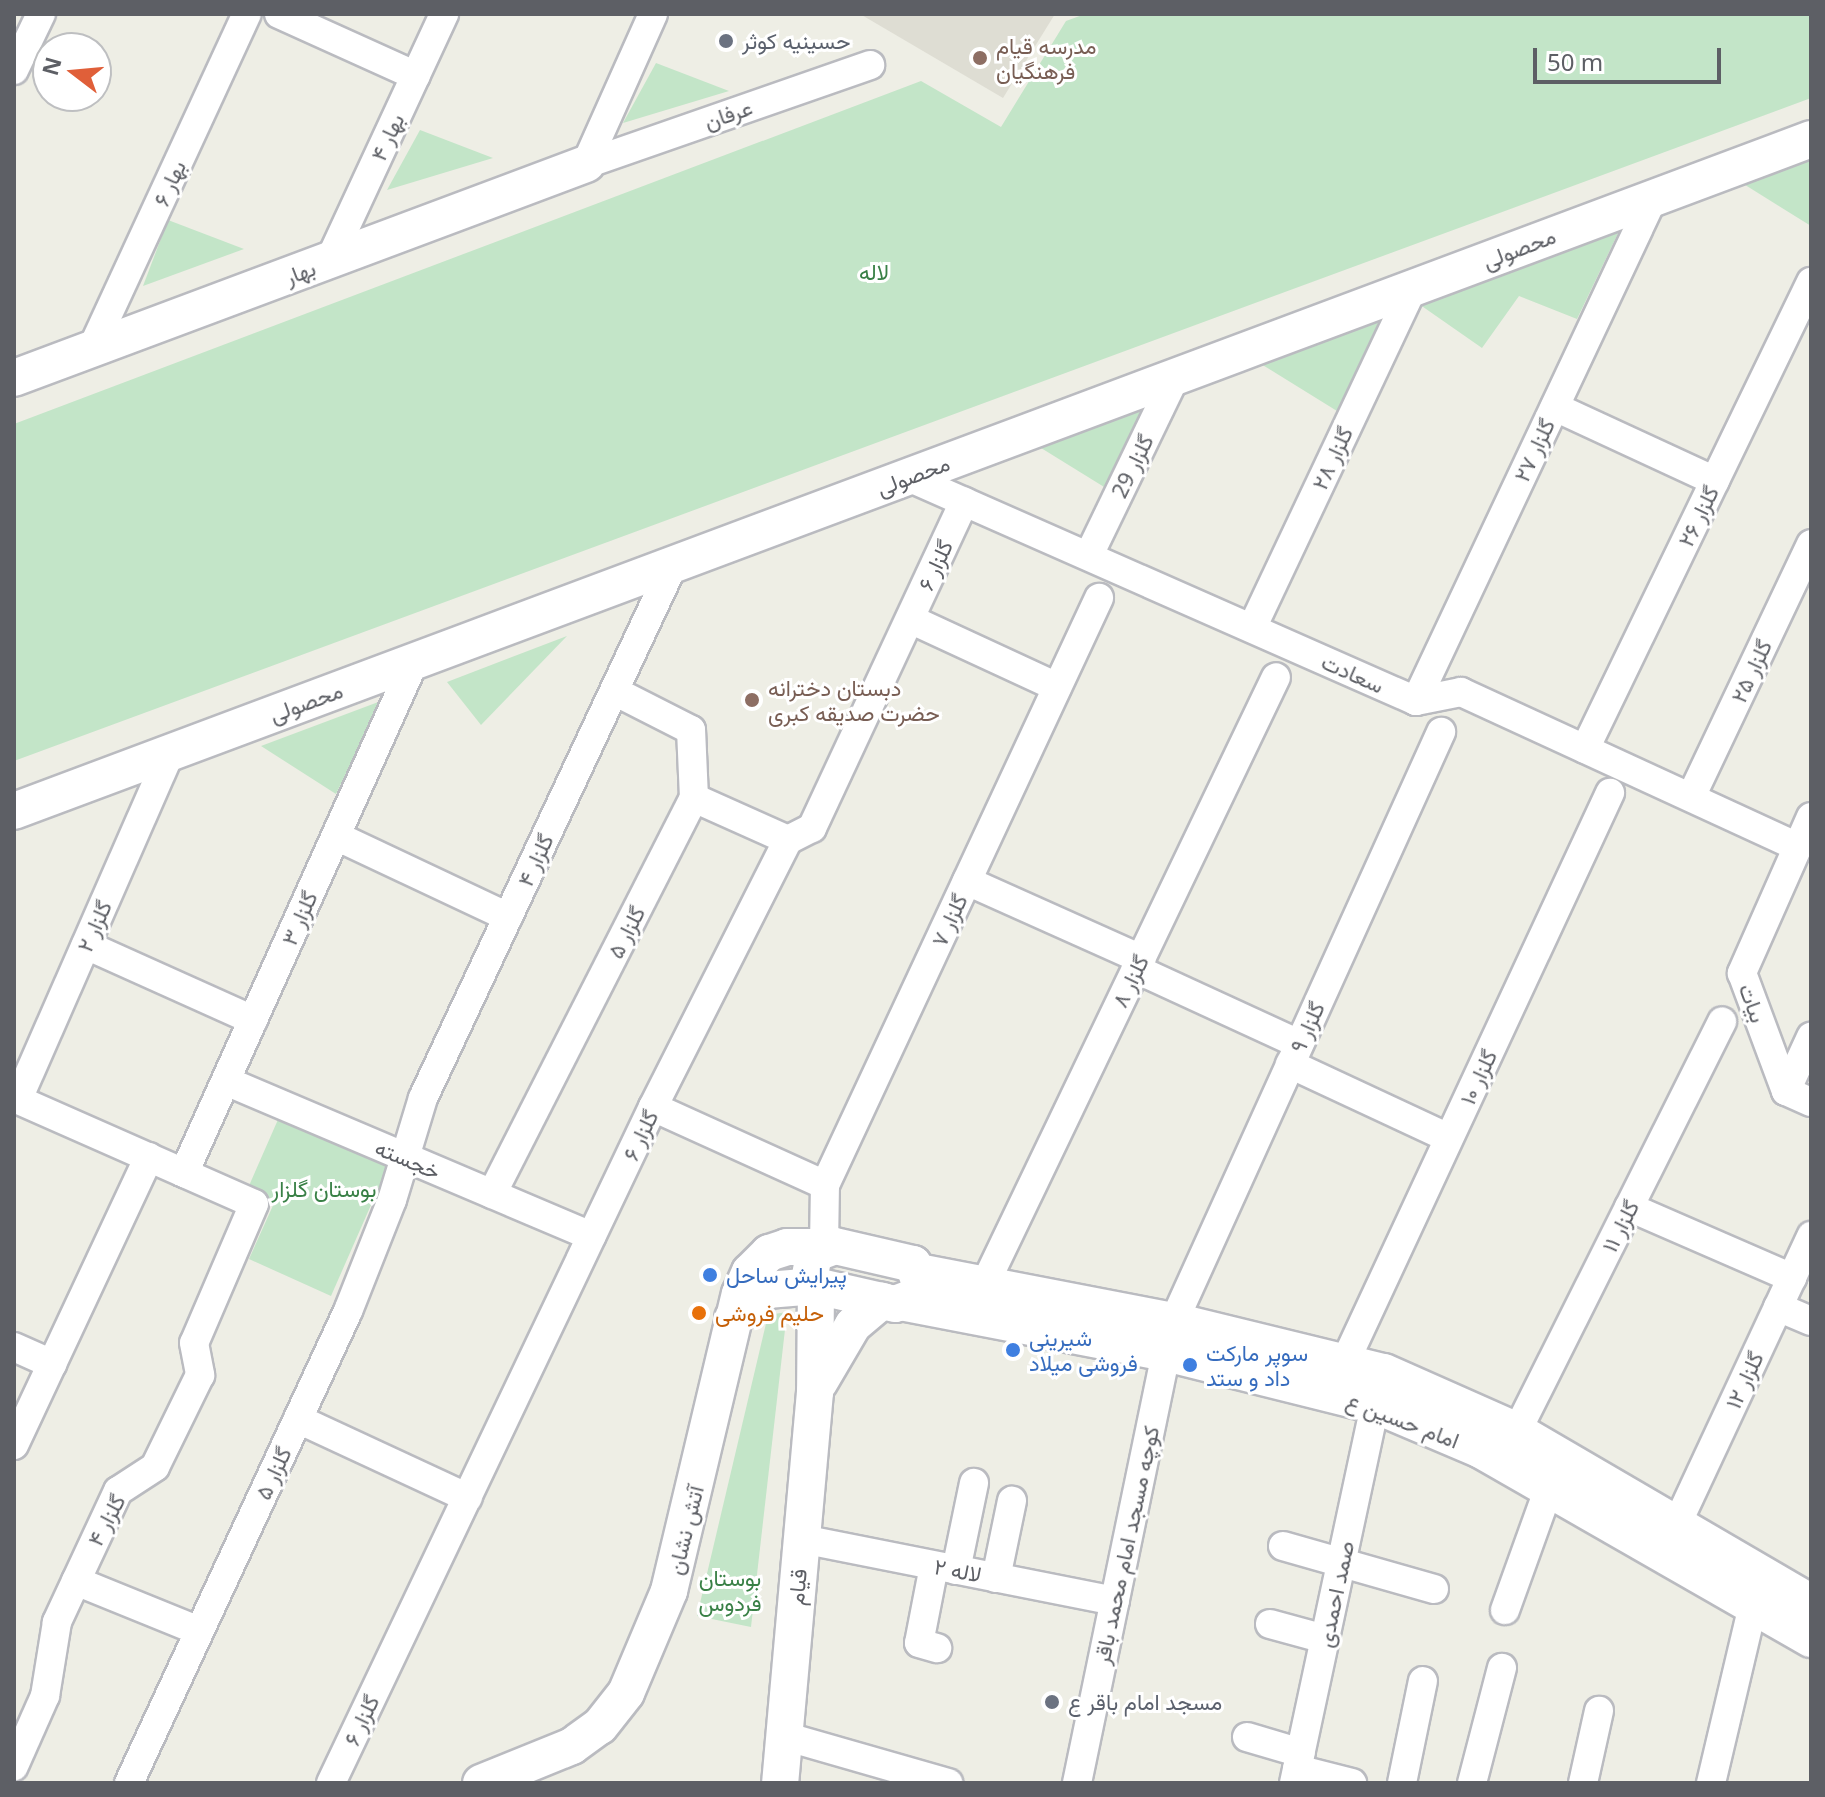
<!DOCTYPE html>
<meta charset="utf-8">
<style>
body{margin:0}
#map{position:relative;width:1825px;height:1797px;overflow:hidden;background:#eeeee5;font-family:"Noto Sans",Vazirmatn,sans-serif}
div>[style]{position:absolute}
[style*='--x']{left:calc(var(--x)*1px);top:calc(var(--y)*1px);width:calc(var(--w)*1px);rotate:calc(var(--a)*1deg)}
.education>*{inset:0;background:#deddd3}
.green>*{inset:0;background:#c3e5c8}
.roads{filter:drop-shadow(2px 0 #babbc0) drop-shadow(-2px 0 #babbc0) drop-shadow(0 2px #babbc0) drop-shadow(0 -2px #babbc0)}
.minor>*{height:28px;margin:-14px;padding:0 14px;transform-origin:14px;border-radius:14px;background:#fff}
.tertiary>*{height:36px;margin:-18px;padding:0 18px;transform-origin:18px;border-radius:18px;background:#fff}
.dots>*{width:22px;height:22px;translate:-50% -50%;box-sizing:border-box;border:4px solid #fff;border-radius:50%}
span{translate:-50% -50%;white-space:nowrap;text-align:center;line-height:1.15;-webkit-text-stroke:6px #fff;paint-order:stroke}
.worship-label{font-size:22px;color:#5b616d}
.left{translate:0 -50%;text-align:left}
.education-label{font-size:22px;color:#785e54}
.street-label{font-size:22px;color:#5d5f65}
.park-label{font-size:22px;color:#398046}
.shop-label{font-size:22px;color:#366cbe}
.food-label{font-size:22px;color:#c56008}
.frame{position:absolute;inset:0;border:16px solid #5d5f65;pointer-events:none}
.north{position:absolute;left:32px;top:32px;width:80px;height:80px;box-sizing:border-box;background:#fff;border:2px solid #bebfc1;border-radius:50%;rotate:286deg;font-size:22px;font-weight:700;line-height:32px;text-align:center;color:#5d5f65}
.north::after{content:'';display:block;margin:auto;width:28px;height:36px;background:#e05f39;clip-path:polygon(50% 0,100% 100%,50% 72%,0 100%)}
.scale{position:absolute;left:1533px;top:48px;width:188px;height:36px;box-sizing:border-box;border:4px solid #5d5f65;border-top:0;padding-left:10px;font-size:24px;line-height:28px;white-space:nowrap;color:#5d5f65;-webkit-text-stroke:6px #fff;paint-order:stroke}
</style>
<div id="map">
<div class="education">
<i style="clip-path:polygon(860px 14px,1055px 14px,1003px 98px)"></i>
</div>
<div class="green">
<i style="clip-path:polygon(1085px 14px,1811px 14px,1811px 98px,14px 761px,14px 424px,921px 81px,1001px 127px,1066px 21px)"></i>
<i style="clip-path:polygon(656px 63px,729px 91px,623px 123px)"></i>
<i style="clip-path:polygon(420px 130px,493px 158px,387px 190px)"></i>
<i style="clip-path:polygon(1811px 157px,1811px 226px,1742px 183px)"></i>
<i style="clip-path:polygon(168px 220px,244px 249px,143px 286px)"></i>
<i style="clip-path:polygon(1621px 227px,1577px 319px,1519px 296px,1482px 348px,1416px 302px)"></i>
<i style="clip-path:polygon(1381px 319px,1337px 411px,1261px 364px)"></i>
<i style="clip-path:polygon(1153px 398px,1109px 490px,1033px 443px)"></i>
<i style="clip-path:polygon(567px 636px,481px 725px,447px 682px)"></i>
<i style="clip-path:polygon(381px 701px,336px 794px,261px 746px)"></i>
<i style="clip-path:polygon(280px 1115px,389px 1164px,331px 1296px,249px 1259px,275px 1201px,248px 1188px)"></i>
<i style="clip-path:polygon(787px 1312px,751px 1627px,697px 1616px,768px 1315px)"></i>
</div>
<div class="roads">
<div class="minor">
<i style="--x:279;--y:14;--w:150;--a:24.3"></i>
<i style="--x:14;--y:70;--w:62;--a:-64.3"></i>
<i style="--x:586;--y:164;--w:301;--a:-19.2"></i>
<i style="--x:586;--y:164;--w:164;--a:-65.9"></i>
<i style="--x:330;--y:260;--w:271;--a:-65.1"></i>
<i style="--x:91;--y:351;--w:371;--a:-65.2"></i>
<i style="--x:1555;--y:407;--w:176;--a:24.8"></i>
<i style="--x:908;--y:477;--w:555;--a:23.79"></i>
<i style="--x:1416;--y:701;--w:46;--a:-11.3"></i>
<i style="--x:1461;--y:692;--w:371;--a:24.7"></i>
<i style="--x:1089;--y:555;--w:198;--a:-64.2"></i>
<i style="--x:910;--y:619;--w:162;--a:24.8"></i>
<i style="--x:1252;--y:628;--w:375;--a:-64.7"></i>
<i style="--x:1416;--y:701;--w:556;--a:-64.77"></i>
<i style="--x:1585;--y:749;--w:519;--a:-64.18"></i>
<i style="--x:1691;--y:797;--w:280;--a:-64.6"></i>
<i style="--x:694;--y:798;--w:103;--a:24.1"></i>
<i style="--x:1811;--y:817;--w:171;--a:113.9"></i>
<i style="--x:1742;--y:973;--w:126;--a:69.6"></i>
<i style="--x:1786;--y:1091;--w:27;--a:24"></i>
<i style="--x:336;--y:836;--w:190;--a:25.2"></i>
<i style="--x:967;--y:881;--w:191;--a:24.1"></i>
<i style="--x:86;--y:945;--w:183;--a:24.2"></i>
<i style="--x:1136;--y:969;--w:179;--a:24.7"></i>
<i style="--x:1290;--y:1064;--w:175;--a:25"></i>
<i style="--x:226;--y:1081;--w:397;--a:23"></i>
<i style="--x:1786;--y:1091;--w:60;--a:-65.2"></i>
<i style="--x:14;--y:1098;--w:262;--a:23.8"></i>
<i style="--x:254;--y:1204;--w:151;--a:113.3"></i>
<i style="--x:194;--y:1343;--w:33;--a:79"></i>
<i style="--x:200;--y:1375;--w:102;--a:116.1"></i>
<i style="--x:155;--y:1467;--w:44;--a:147"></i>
<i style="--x:118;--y:1491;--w:145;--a:115"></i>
<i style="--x:57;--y:1622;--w:75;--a:99.2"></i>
<i style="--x:45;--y:1696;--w:77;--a:113.9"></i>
<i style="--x:18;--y:1099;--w:378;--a:-66.3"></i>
<i style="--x:653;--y:1107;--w:189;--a:24.4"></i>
<i style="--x:184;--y:1173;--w:560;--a:-65.77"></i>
<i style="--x:492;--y:1194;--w:445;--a:-63"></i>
<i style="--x:694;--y:798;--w:68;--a:-92.5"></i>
<i style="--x:691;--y:730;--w:86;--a:-153.1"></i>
<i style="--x:1629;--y:1207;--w:178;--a:23.5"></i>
<i style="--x:824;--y:1247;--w:62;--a:-89.1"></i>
<i style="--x:825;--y:1185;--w:648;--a:-64.98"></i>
<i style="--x:984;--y:1286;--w:675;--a:-64.38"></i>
<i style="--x:1778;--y:1307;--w:36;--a:23"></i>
<i style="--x:1174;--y:1321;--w:647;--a:-65.61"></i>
<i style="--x:14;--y:1347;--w:42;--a:24.1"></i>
<i style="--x:1345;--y:1362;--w:628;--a:-65.03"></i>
<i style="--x:298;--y:1419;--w:187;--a:24.9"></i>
<i style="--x:1517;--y:1431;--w:458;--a:-63.4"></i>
<i style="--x:14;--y:1445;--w:318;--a:-64.9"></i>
<i style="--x:1677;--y:1524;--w:318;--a:-65"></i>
<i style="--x:802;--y:1539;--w:319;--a:11.2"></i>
<i style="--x:1283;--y:1546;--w:157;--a:15.9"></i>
<i style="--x:934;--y:1566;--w:78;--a:101"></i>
<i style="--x:919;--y:1643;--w:19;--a:16"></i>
<i style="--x:956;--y:1570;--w:89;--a:-78.3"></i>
<i style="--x:996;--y:1578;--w:79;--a:-78.3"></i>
<i style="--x:76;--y:1581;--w:133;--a:22.1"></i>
<i style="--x:1505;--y:1610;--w:130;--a:-70.2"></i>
<i style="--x:1270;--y:1624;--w:57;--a:15.3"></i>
<i style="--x:784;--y:1736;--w:171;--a:16"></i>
<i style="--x:1247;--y:1737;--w:56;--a:16.5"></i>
<i style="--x:1297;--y:1769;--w:57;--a:14.3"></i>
<i style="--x:129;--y:1783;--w:520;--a:-65.11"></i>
<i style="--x:348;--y:1311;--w:119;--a:-68.4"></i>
<i style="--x:392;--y:1200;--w:107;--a:-73.1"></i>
<i style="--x:423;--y:1098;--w:589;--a:-64.87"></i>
<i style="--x:331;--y:1783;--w:749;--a:-64.53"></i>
<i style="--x:653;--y:1107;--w:299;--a:-63.2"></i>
<i style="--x:788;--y:840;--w:27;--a:-27"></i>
<i style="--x:812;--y:828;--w:360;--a:-65"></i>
<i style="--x:1077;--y:1783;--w:439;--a:-78.3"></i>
<i style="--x:1294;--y:1783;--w:387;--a:-77.9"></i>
<i style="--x:1402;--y:1783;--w:104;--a:-78.4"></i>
<i style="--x:1472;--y:1783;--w:119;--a:-75.4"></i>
<i style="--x:1583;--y:1783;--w:74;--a:-77.5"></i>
<i style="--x:1711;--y:1783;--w:182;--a:-76.7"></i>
</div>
<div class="tertiary">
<i style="--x:14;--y:378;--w:611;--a:-20.51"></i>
<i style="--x:14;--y:811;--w:1919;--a:-20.5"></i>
<i style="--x:835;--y:1246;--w:80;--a:13"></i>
<i style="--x:913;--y:1264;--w:23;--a:70"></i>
<i style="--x:921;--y:1286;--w:11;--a:117"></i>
<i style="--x:916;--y:1296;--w:22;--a:159"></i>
<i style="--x:895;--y:1304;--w:81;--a:-167.2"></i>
<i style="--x:816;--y:1286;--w:12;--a:-121"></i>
<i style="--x:810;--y:1276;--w:22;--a:-80"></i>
<i style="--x:814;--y:1254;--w:22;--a:-21"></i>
<i style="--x:919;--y:1272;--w:260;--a:10.9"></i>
<i style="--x:1174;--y:1321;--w:216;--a:13.7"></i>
<i style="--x:1384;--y:1372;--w:145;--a:23.9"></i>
<i style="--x:1517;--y:1431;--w:341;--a:30.3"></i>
<i style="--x:906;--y:1303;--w:265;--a:10.9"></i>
<i style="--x:1166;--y:1353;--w:215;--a:14"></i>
<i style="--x:1375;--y:1405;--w:115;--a:23"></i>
<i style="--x:1481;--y:1450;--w:380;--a:29.8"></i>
<i style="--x:733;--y:1318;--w:44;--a:-39.5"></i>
<i style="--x:767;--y:1290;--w:49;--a:-4.7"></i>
<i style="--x:816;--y:1286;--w:106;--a:90.5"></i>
<i style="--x:815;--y:1392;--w:393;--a:95.1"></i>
<i style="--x:819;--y:1383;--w:67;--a:-59.6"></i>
<i style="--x:853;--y:1325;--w:38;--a:-40"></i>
<i style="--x:481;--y:1783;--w:98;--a:-22.1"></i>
<i style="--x:572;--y:1746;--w:34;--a:-36"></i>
<i style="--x:600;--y:1726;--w:42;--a:-51.8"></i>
<i style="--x:626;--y:1693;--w:111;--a:-67.1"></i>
<i style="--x:669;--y:1591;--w:305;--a:-76.6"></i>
<i style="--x:740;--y:1294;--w:24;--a:-66"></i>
<i style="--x:750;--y:1272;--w:27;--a:-45"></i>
<i style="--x:769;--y:1253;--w:19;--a:-18"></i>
<i style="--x:787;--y:1247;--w:37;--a:0"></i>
</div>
</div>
<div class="dots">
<i style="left:726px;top:41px;background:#6b7280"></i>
<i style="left:980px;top:58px;background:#8d6e63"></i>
<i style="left:752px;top:700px;background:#8d6e63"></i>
<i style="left:710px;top:1275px;background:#3f7fe0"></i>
<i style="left:699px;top:1313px;background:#e8710a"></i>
<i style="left:1013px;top:1350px;background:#3f7fe0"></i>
<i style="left:1190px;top:1365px;background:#3f7fe0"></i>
<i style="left:1052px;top:1702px;background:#6b7280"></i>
</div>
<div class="worship-label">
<span class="left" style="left:742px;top:41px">حسینیه کوثر</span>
<span class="left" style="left:1068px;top:1702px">مسجد امام باقر ع</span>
</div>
<div class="education-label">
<span class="left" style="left:996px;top:58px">مدرسه قیام<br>فرهنگیان</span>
<span class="left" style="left:768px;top:700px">دبستان دخترانه<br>حضرت صدیقه کبری</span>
</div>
<div class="street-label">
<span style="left:728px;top:114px;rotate:-19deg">عرفان</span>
<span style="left:387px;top:137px;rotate:-65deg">بهار ۴</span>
<span style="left:169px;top:183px;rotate:-65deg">بهار ۶</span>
<span style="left:1519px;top:248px;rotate:-21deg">محصولی</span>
<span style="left:300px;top:272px;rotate:-21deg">بهار</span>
<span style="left:1534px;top:450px;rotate:-65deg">گلزار ۲۷</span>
<span style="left:1332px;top:458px;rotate:-65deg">گلزار ۲۸</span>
<span style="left:1132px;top:466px;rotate:-64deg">گلزار 29</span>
<span style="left:913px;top:475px;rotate:-21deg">محصولی</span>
<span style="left:1698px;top:516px;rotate:-64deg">گلزار ۲۶</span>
<span style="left:935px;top:565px;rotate:-65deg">گلزار ۶</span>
<span style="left:1751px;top:671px;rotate:-65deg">گلزار ۲۵</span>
<span style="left:1353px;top:673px;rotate:24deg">سعادت</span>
<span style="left:306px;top:702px;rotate:-20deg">محصولی</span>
<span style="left:535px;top:860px;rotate:-65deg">گلزار ۴</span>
<span style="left:299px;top:918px;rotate:-66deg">گلزار ۳</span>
<span style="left:949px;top:920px;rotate:-65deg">گلزار ۷</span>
<span style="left:94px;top:926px;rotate:-66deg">گلزار ۲</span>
<span style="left:626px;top:932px;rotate:-63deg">گلزار ۵</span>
<span style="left:1130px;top:981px;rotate:-64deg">گلزار ۸</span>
<span style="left:1753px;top:1003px;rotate:70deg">بیات</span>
<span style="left:1307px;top:1027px;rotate:-66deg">گلزار ۹</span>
<span style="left:1478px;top:1077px;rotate:-65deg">گلزار ۱۰</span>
<span style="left:640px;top:1135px;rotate:-64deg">گلزار ۶</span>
<span style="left:408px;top:1159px;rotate:23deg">خجسته</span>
<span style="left:1620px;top:1226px;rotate:-63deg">گلزار ۱۱</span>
<span style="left:1744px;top:1380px;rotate:-65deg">گلزار ۱۲</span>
<span style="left:1403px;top:1420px;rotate:21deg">امام حسین ع</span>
<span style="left:273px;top:1473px;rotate:-65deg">گلزار ۵</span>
<span style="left:106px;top:1520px;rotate:-62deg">گلزار ۴</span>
<span style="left:685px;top:1530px;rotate:-76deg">آتش نشان</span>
<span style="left:1126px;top:1545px;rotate:-78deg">کوچه مسجد امام محمد باقر</span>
<span style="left:958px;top:1570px;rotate:11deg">لاله ۲</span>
<span style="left:797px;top:1587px;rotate:-85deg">قیام</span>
<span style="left:1335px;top:1594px;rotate:-78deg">صمد احمدی</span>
<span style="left:361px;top:1720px;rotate:-64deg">گلزار ۶</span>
</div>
<div class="park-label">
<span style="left:874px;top:272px">لاله</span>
<span style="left:324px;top:1189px">بوستان گلزار</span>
<span style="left:730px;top:1590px">بوستان<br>فردوس</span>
</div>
<div class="shop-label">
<span class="left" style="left:726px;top:1275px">پیرایش ساحل</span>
<span class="left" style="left:1029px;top:1350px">شیرینی<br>فروشی میلاد</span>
<span class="left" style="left:1206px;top:1365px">سوپر مارکت<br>داد و ستد</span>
</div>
<div class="food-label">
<span class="left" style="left:715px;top:1313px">حلیم فروشی</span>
</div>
<div class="frame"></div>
<div class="north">N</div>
<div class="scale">50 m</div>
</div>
